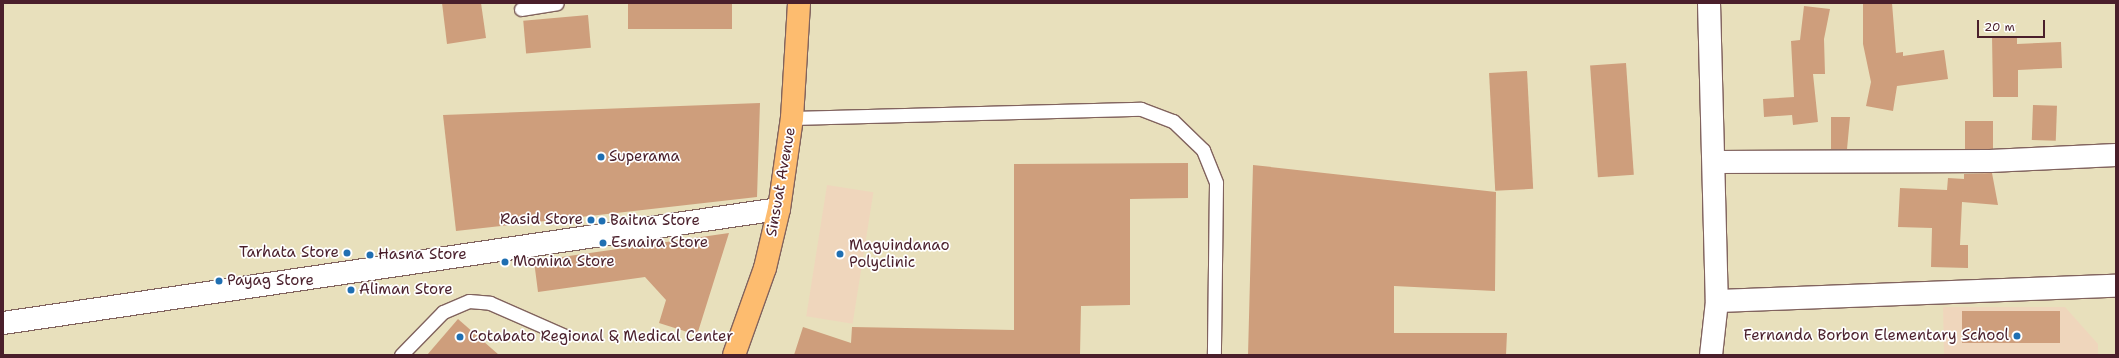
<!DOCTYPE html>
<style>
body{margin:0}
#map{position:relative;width:2119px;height:358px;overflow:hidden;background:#e8e0bc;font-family:"Shantell Sans",sans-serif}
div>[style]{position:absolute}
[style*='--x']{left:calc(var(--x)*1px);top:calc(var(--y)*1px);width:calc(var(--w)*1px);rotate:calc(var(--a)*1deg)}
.built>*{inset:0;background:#efd6bc;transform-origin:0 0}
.building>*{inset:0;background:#ce9e7c;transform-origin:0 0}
.roads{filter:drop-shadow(1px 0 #81635e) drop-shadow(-1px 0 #81635e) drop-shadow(0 1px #81635e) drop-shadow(0 -1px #81635e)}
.service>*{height:13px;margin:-6.5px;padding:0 6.5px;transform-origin:6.5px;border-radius:6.5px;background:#fff}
.minor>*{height:22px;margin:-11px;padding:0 11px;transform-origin:11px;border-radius:11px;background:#fff}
.primary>*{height:22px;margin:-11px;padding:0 11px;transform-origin:11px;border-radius:11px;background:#fdbc6f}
.dots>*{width:11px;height:11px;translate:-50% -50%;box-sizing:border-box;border:2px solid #fff;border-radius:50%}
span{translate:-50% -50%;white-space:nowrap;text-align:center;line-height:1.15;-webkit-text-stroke:3.5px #fff;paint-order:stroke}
.poi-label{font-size:15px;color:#4a1f2b}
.left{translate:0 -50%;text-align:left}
.right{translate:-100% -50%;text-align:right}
.street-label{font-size:15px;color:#4a1f2b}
.frame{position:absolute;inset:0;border:4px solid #4a1f2b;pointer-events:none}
.scale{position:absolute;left:1977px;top:20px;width:68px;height:18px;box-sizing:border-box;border:2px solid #4a1f2b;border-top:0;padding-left:5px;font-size:12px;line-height:14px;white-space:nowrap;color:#4a1f2b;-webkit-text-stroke:3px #fff;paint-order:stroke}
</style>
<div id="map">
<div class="built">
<i style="left:827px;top:185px;width:47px;height:133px;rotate:9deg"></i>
<i style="clip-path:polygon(1943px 307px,2065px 307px,2098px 344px,2098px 355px,1944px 355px)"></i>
</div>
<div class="building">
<i style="clip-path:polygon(442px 3px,481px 3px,486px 38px,447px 44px)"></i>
<i style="left:628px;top:3px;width:104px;height:26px"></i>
<i style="clip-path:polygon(1863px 3px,1892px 3px,1896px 53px,1903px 52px,1903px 56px,1944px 50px,1948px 79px,1897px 86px,1893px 111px,1866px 106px,1871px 82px,1863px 44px)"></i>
<i style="clip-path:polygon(1804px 6px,1830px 9px,1824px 39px,1825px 74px,1813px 74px,1818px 122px,1793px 125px,1792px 115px,1764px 117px,1763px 99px,1794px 97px,1791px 41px,1800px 40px)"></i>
<i style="left:588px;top:15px;width:33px;height:65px;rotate:85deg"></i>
<i style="clip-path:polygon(1992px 36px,2017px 36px,2017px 44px,2061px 42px,2062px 68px,2018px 70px,2018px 97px,1993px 97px)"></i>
<i style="left:1626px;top:63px;width:112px;height:36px;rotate:86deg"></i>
<i style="left:1527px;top:71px;width:118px;height:38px;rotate:87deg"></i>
<i style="clip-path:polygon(760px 103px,757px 197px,456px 231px,443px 115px)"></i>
<i style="left:2033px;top:105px;width:24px;height:35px;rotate:2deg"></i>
<i style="clip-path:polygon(1831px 117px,1850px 117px,1847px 149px,1831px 149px)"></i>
<i style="left:1965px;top:121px;width:28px;height:28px"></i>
<i style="clip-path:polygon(1188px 163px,1188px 198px,1130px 199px,1130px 305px,1081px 306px,1080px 355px,794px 355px,803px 327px,851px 343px,852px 327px,1014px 330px,1014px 164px)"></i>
<i style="clip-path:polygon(1253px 165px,1496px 192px,1495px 291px,1394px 286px,1394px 333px,1507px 333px,1506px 355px,1248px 355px)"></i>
<i style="clip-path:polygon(1992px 173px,1998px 205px,1962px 202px,1960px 245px,1968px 245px,1968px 268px,1931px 267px,1932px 228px,1898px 227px,1900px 188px,1947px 190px,1948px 178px,1964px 179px,1964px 174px)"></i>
<i style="clip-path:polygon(729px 233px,697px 335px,659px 323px,666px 300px,645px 277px,538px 292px,534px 261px)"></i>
<i style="left:2060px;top:311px;width:32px;height:98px;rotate:90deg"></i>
<i style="clip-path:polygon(458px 319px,499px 355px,427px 355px)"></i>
</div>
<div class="roads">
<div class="service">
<i style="--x:521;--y:9;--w:36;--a:-9"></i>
<i style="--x:792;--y:118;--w:349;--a:-1.5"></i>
<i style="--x:1141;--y:109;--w:34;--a:21"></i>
<i style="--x:1173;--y:121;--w:42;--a:44"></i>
<i style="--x:1203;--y:150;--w:35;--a:68"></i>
<i style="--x:1216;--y:183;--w:172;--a:90.7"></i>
<i style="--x:401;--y:355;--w:60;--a:-45.7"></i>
<i style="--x:443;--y:312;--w:28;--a:-23"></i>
<i style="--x:469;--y:301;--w:21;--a:5"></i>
<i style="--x:490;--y:303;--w:80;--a:23.7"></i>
</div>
<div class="minor">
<i style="--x:1709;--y:3;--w:298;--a:88.5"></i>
<i style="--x:1717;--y:301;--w:54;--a:96.3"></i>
<i style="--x:1714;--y:162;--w:276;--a:-0.2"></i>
<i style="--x:1990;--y:161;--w:126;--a:-2.7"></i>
<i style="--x:1717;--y:301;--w:399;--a:-2.2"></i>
<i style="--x:3;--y:323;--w:784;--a:-8.36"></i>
</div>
<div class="primary">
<i style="--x:734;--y:355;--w:92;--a:-70.4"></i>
<i style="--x:765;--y:268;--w:61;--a:-76.7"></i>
<i style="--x:779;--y:209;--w:92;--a:-81.9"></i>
<i style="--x:792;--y:118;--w:115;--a:-86.5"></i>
</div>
</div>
<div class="dots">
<i style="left:601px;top:157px;background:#1f6fb2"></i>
<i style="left:591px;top:220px;background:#1f6fb2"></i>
<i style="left:602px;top:221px;background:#1f6fb2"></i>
<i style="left:603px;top:243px;background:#1f6fb2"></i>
<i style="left:347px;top:253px;background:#1f6fb2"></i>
<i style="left:840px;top:254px;background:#1f6fb2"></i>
<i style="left:370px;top:255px;background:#1f6fb2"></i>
<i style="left:505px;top:262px;background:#1f6fb2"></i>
<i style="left:219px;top:281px;background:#1f6fb2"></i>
<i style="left:351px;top:290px;background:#1f6fb2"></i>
<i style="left:2017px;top:336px;background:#1f6fb2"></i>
<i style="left:460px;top:337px;background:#1f6fb2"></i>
</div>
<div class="poi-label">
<span class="left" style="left:609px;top:157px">Superama</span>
<span class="right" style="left:583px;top:220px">Rasid Store</span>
<span class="left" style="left:610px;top:221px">Baitna Store</span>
<span class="left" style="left:611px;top:243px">Esnaira Store</span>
<span class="left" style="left:849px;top:254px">Maguindanao<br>Polyclinic</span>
<span class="right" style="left:339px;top:253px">Tarhata Store</span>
<span class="left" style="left:378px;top:255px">Hasna Store</span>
<span class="left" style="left:513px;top:262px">Momina Store</span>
<span class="left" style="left:227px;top:281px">Payag Store</span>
<span class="left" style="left:359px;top:290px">Aliman Store</span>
<span class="right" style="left:2009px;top:336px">Fernanda Borbon Elementary School</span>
<span class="left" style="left:469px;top:337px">Cotabato Regional &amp; Medical Center</span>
</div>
<div class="street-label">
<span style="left:781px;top:182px;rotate:-80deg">Sinsuat Avenue</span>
</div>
<div class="frame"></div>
<div class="scale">20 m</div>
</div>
